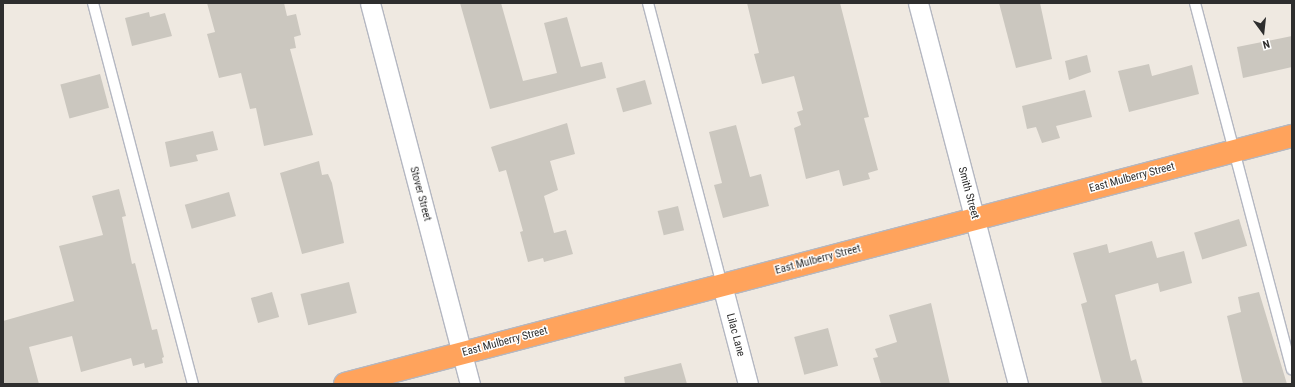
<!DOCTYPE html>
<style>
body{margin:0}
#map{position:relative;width:1295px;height:387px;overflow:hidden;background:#efe9e1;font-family:"Roboto Condensed",sans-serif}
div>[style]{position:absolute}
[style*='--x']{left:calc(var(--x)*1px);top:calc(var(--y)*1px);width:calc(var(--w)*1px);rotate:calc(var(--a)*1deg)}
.building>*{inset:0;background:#cbc7bf;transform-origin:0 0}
.roads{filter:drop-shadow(1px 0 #b4b7c1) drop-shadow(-1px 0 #b4b7c1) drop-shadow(0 1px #b4b7c1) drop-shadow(0 -1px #b4b7c1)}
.lane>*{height:10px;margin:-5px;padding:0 5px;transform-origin:5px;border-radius:5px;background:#fff}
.street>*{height:19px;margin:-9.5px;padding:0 9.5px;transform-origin:9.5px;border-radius:9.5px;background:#fff}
.highway>*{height:22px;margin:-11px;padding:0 11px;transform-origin:11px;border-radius:11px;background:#ffa35c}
span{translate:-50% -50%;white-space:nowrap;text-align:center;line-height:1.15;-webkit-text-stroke:3px #fff;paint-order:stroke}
.street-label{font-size:11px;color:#2e2e2e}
.frame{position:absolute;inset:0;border:4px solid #2e2e2e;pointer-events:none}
.north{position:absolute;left:1243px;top:12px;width:40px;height:40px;-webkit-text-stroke:3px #fff;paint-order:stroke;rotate:165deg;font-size:11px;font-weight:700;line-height:16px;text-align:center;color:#2e2e2e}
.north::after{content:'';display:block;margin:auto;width:14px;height:18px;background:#2e2e2e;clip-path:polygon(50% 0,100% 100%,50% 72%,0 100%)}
</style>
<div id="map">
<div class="building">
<i style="clip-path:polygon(207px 3px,284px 3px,287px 16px,296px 14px,301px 35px,294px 37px,296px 48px,290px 49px,313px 135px,264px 146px,256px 108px,250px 109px,241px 73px,219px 78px,207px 34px,215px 32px)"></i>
<i style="clip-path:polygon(460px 3px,501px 3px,523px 81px,557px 73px,544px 23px,567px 17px,581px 67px,602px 62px,606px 78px,490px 109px)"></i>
<i style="clip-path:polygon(747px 3px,840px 3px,869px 117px,864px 118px,878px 170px,868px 173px,870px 179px,843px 186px,839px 170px,806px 179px,794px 128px,801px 125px,797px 112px,803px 110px,794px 76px,762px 84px,754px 54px,759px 53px)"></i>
<i style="clip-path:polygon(999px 3px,1040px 3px,1052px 59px,1016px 68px)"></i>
<i style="clip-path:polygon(149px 12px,150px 17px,165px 13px,172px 36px,132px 46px,125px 18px)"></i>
<i style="clip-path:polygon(1292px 36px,1292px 67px,1243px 78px,1237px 47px)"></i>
<i style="clip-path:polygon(1087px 55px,1091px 72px,1069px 80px,1065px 61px)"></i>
<i style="clip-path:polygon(1149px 64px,1152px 76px,1192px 65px,1199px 94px,1129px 112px,1118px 71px)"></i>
<i style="left:100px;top:74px;width:35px;height:41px;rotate:75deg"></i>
<i style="left:645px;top:80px;width:25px;height:30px;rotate:74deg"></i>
<i style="clip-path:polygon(1085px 90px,1092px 117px,1056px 126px,1060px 138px,1042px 143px,1036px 127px,1027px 129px,1022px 106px)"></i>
<i style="clip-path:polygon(567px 123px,575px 154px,550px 161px,558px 190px,544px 196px,554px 233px,566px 230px,573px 254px,544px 262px,543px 258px,528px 262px,520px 232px,523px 231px,506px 170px,499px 172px,491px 147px)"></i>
<i style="clip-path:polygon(736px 125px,750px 177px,761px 174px,769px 206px,723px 218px,714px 185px,722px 183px,709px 132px)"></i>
<i style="clip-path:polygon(213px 131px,218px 150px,196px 155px,198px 161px,170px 167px,165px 142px)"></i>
<i style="clip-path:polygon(319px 161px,322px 175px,328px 174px,332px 183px,344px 243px,302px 254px,280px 173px)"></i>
<i style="clip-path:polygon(119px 189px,126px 216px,122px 217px,132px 264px,135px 263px,152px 330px,157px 329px,164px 357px,162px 358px,163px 363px,145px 368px,144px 363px,133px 366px,131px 358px,81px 372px,72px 336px,29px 347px,39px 384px,3px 384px,3px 321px,74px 301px,59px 246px,103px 235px,92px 196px)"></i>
<i style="left:229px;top:192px;width:25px;height:46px;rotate:74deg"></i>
<i style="left:678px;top:206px;width:25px;height:21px;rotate:76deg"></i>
<i style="left:1239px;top:219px;width:28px;height:47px;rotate:73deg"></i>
<i style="clip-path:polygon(1152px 241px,1157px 258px,1184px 251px,1192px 283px,1160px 292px,1158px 283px,1115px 295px,1131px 361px,1136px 359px,1143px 384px,1102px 384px,1081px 304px,1087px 302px,1073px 253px,1107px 244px,1109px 253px)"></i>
<i style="left:349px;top:282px;width:32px;height:50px;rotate:76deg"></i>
<i style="left:272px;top:292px;width:26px;height:22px;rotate:74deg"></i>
<i style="clip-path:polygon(1259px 292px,1287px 384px,1243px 384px,1227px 316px,1241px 312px,1238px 297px)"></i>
<i style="clip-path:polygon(931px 303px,950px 384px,881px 384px,873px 358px,878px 357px,875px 349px,897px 342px,889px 315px)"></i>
<i style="left:828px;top:328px;width:39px;height:35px;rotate:75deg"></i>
<i style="clip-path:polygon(681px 363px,687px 384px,625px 384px,624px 377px)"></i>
</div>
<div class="roads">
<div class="lane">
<i style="--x:93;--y:3;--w:394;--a:75.3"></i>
<i style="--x:648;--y:3;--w:292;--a:75.3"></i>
<i style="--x:1195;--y:3;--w:379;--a:75.2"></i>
</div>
<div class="street">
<i style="--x:370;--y:3;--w:394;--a:75.3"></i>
<i style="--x:918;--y:3;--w:394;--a:75.3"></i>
<i style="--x:722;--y:285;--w:102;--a:75.3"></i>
</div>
<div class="highway">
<i style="--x:345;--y:384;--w:979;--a:-14.68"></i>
</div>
</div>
<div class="street-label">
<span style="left:1132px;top:178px;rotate:-15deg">East Mulberry Street</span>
<span style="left:968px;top:193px;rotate:75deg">Smith Street</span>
<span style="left:420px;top:194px;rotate:75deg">Stover Street</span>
<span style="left:818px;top:260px;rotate:-15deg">East Mulberry Street</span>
<span style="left:735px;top:335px;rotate:75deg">Lilac Lane</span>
<span style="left:505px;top:342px;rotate:-15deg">East Mulberry Street</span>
</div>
<div class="frame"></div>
<div class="north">N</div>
</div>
